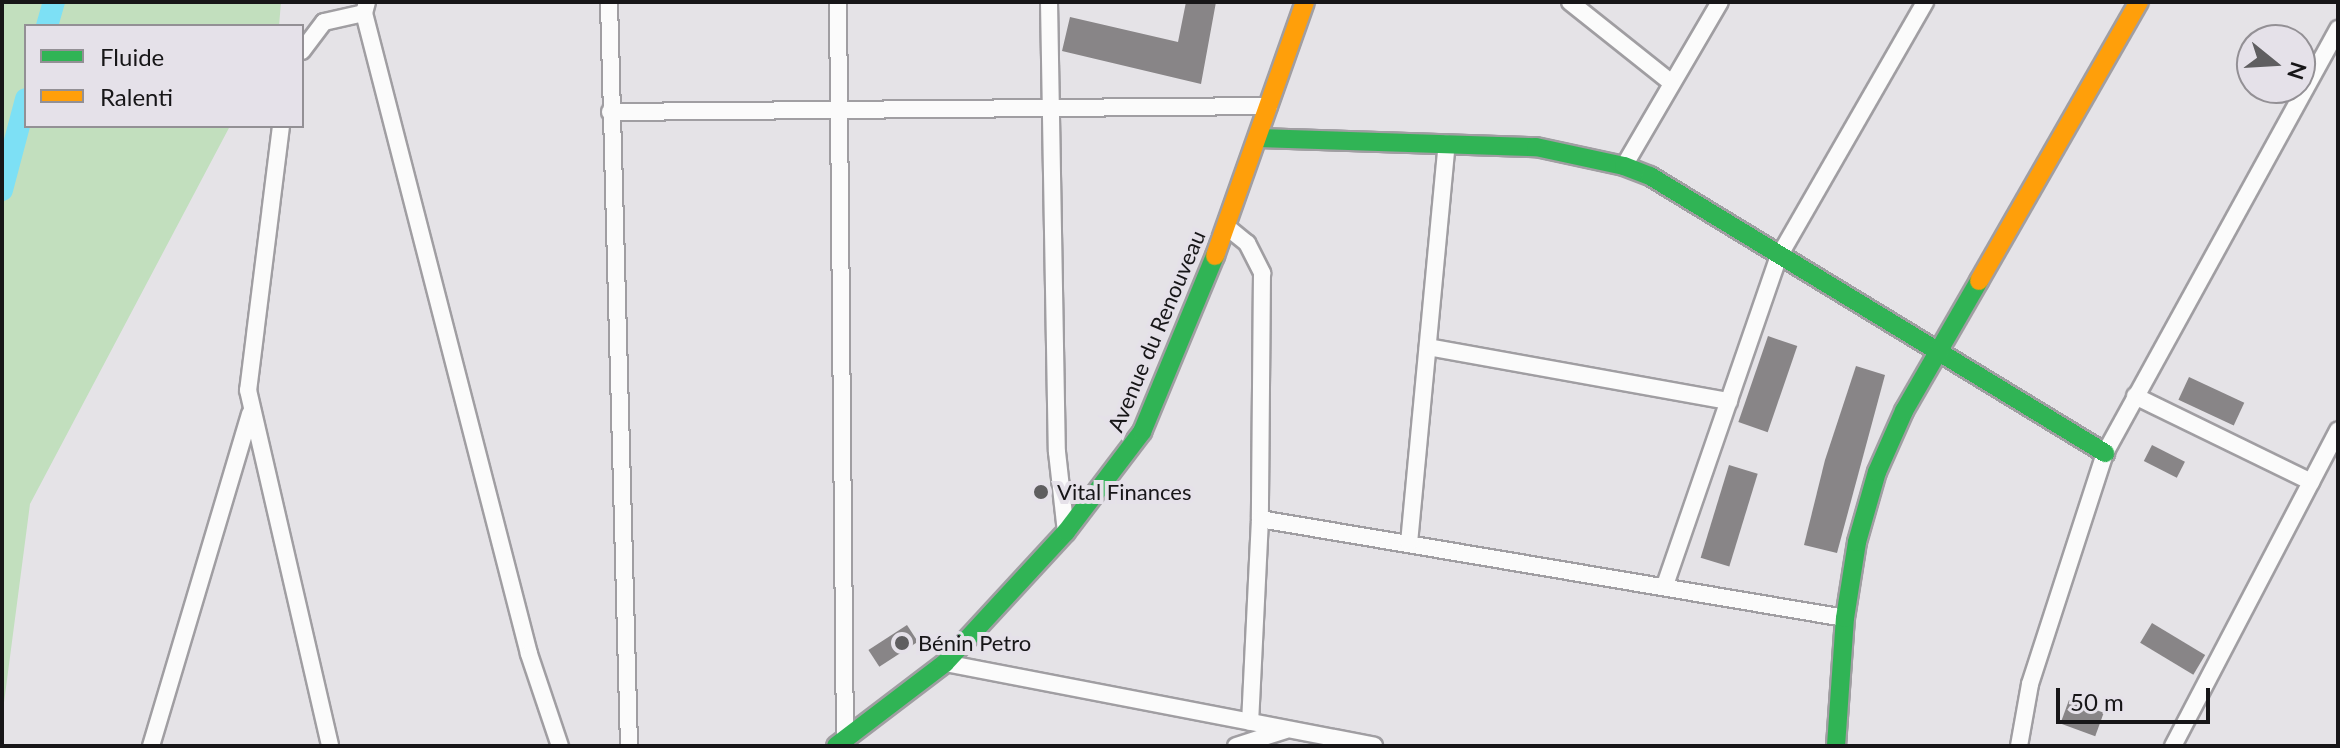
<!DOCTYPE html>
<meta charset="utf-8">
<style>
body{margin:0}
#map{position:relative;width:2340px;height:748px;overflow:hidden;background:#e5e3e7;font-family:Lato,sans-serif}
div>[style]{position:absolute}
[style*='--x']{left:calc(var(--x)*1px);top:calc(var(--y)*1px);width:calc(var(--w)*1px);rotate:calc(var(--a)*1deg)}
.green>*{inset:0;background:#c2dfbe}
.canal>*{height:22px;margin:-11px;padding:0 11px;transform-origin:11px;border-radius:11px;background:#7de0f5}
.building>*{inset:0;background:#888587;transform-origin:0 0}
.roads{filter:drop-shadow(2px 0 #a09ea2) drop-shadow(-2px 0 #a09ea2) drop-shadow(0 2px #a09ea2) drop-shadow(0 -2px #a09ea2)}
.street>*{height:16px;margin:-8px;padding:0 8px;transform-origin:8px;border-radius:8px;background:#fbfbfb}
.fast>*{height:18px;margin:-9px;padding:0 9px;transform-origin:9px;border-radius:9px;background:#30b455}
.slow>*{height:18px;margin:-9px;padding:0 9px;transform-origin:9px;border-radius:9px;background:#ff9f0a}
.dots>*{width:22px;height:22px;translate:-50% -50%;box-sizing:border-box;border:4px solid #e5e1e9;border-radius:50%}
span{translate:-50% -50%;white-space:nowrap;text-align:center;line-height:1.15;-webkit-text-stroke:8px #e5e1e9;paint-order:stroke}
.street-label{font-size:22px;color:#171618}
.poi-label{font-size:22px;color:#171618}
.left{translate:0 -50%;text-align:left}
.frame{position:absolute;inset:0;border:4px solid #171618;pointer-events:none}
.legend{position:absolute;left:24px;top:24px;width:280px;height:104px;box-sizing:border-box;background:#e5e1e9;border:2px solid #939095;margin:0;padding:10px 14px;list-style:none;font-size:24px;color:#171618}
.legend li{display:flex;align-items:center;gap:16px;height:40px}
.legend b{width:40px;border:2px solid #939095}
.north{position:absolute;left:2236px;top:24px;width:80px;height:80px;box-sizing:border-box;background:#e5e1e9;border:2px solid #939095;border-radius:50%;rotate:108deg;font-size:22px;font-weight:700;line-height:32px;text-align:center;color:#171618}
.north::after{content:'';display:block;margin:auto;width:28px;height:36px;background:#5f5e60;clip-path:polygon(50% 0,100% 100%,50% 72%,0 100%)}
.scale{position:absolute;left:2056px;top:688px;width:154px;height:36px;box-sizing:border-box;border:4px solid #171618;border-top:0;padding-left:10px;font-size:24px;line-height:28px;white-space:nowrap;color:#171618;-webkit-text-stroke:6px #e5e1e9;paint-order:stroke}
</style>
<div id="map">
<div class="green">
<i style="clip-path:polygon(2px 2px,281px 2px,279px 26px,26px 26px,26px 126px,230px 126px,30px 504px,2px 718px)"></i>
</div>
<div class="canal">
<i style="--x:47;--y:26;--w:25;--a:-74"></i>
<i style="--x:2;--y:190;--w:94;--a:-75.2"></i>
</div>
<div class="building">
<i style="clip-path:polygon(1186px 2px,1216px 2px,1201px 84px,1062px 51px,1070px 17px,1178px 42px)"></i>
<i style="left:1768px;top:336px;width:31px;height:91px;rotate:19deg"></i>
<i style="clip-path:polygon(1856px 366px,1885px 375px,1837px 553px,1804px 545px,1825px 460px)"></i>
<i style="left:2189px;top:377px;width:61px;height:25px;rotate:25deg"></i>
<i style="left:2152px;top:445px;width:37px;height:18px;rotate:27deg"></i>
<i style="left:1729px;top:465px;width:30px;height:97px;rotate:17deg"></i>
<i style="left:2152px;top:623px;width:62px;height:23px;rotate:31deg"></i>
<i style="left:907px;top:625px;width:20px;height:46px;rotate:57deg"></i>
<i style="left:2069px;top:700px;width:37px;height:25px;rotate:20deg"></i>
</div>
<div class="roads">
<div class="street">
<i style="--x:367;--y:2;--w:11;--a:105"></i>
<i style="--x:364;--y:13;--w:662;--a:75.56"></i>
<i style="--x:529;--y:654;--w:97;--a:71.4"></i>
<i style="--x:609;--y:2;--w:744;--a:88.46"></i>
<i style="--x:838;--y:2;--w:737;--a:89.46"></i>
<i style="--x:1049;--y:2;--w:450;--a:89"></i>
<i style="--x:1057;--y:452;--w:81;--a:83.6"></i>
<i style="--x:1570;--y:2;--w:130;--a:38.5"></i>
<i style="--x:302;--y:51;--w:36;--a:-53"></i>
<i style="--x:324;--y:22;--w:41;--a:-12.7"></i>
<i style="--x:610;--y:112;--w:659;--a:-0.52"></i>
<i style="--x:281;--y:126;--w:266;--a:97.1"></i>
<i style="--x:248;--y:390;--w:365;--a:77"></i>
<i style="--x:1624;--y:166;--w:190;--a:-59.7"></i>
<i style="--x:1227;--y:227;--w:26;--a:39"></i>
<i style="--x:1247;--y:243;--w:34;--a:63"></i>
<i style="--x:1262;--y:273;--w:246;--a:90.5"></i>
<i style="--x:1260;--y:519;--w:203;--a:92.8"></i>
<i style="--x:1428;--y:347;--w:306;--a:10.2"></i>
<i style="--x:2135;--y:396;--w:196;--a:26"></i>
<i style="--x:1260;--y:519;--w:593;--a:9.61"></i>
<i style="--x:1409;--y:543;--w:401;--a:-84.6"></i>
<i style="--x:1665;--y:585;--w:346;--a:-70.9"></i>
<i style="--x:1778;--y:258;--w:295;--a:-60.1"></i>
<i style="--x:945;--y:663;--w:437;--a:10.9"></i>
<i style="--x:151;--y:746;--w:347;--a:-73.4"></i>
<i style="--x:1236;--y:746;--w:52;--a:-17.7"></i>
<i style="--x:2019;--y:746;--w:63;--a:-79.9"></i>
<i style="--x:2030;--y:684;--w:243;--a:-72"></i>
<i style="--x:2105;--y:453;--w:484;--a:-61.2"></i>
<i style="--x:2173;--y:746;--w:356;--a:-62.4"></i>
</div>
<div class="fast">
<i style="--x:1259;--y:138;--w:277;--a:1.9"></i>
<i style="--x:1536;--y:147;--w:90;--a:12.2"></i>
<i style="--x:1624;--y:166;--w:28;--a:21"></i>
<i style="--x:1650;--y:176;--w:533;--a:31.33"></i>
<i style="--x:836;--y:746;--w:137;--a:-37.3"></i>
<i style="--x:945;--y:663;--w:178;--a:-47.3"></i>
<i style="--x:1066;--y:532;--w:126;--a:-52.8"></i>
<i style="--x:1142;--y:432;--w:191;--a:-67.5"></i>
<i style="--x:1836;--y:746;--w:128;--a:-86"></i>
<i style="--x:1845;--y:618;--w:77;--a:-81"></i>
<i style="--x:1857;--y:542;--w:73;--a:-74.1"></i>
<i style="--x:1877;--y:472;--w:67;--a:-66.1"></i>
<i style="--x:1904;--y:411;--w:150;--a:-60"></i>
</div>
<div class="slow">
<i style="--x:1215;--y:256;--w:269;--a:-70.5"></i>
<i style="--x:1979;--y:281;--w:322;--a:-60.2"></i>
</div>
</div>
<div class="dots">
<i style="left:1041px;top:492px;background:#5f5e60"></i>
<i style="left:902px;top:643px;background:#5f5e60"></i>
</div>
<div class="street-label">
<span style="left:1156px;top:331px;rotate:-67deg">Avenue du Renouveau</span>
</div>
<div class="poi-label">
<span class="left" style="left:1057px;top:492px">Vital Finances</span>
<span class="left" style="left:918px;top:643px">Bénin Petro</span>
</div>
<div class="frame"></div>
<ul class="legend">
<li><b style="height:10px;background:#30b455"></b>Fluide</li>
<li><b style="height:10px;background:#ff9f0a"></b>Ralenti</li>
</ul>
<div class="north">N</div>
<div class="scale">50 m</div>
</div>
